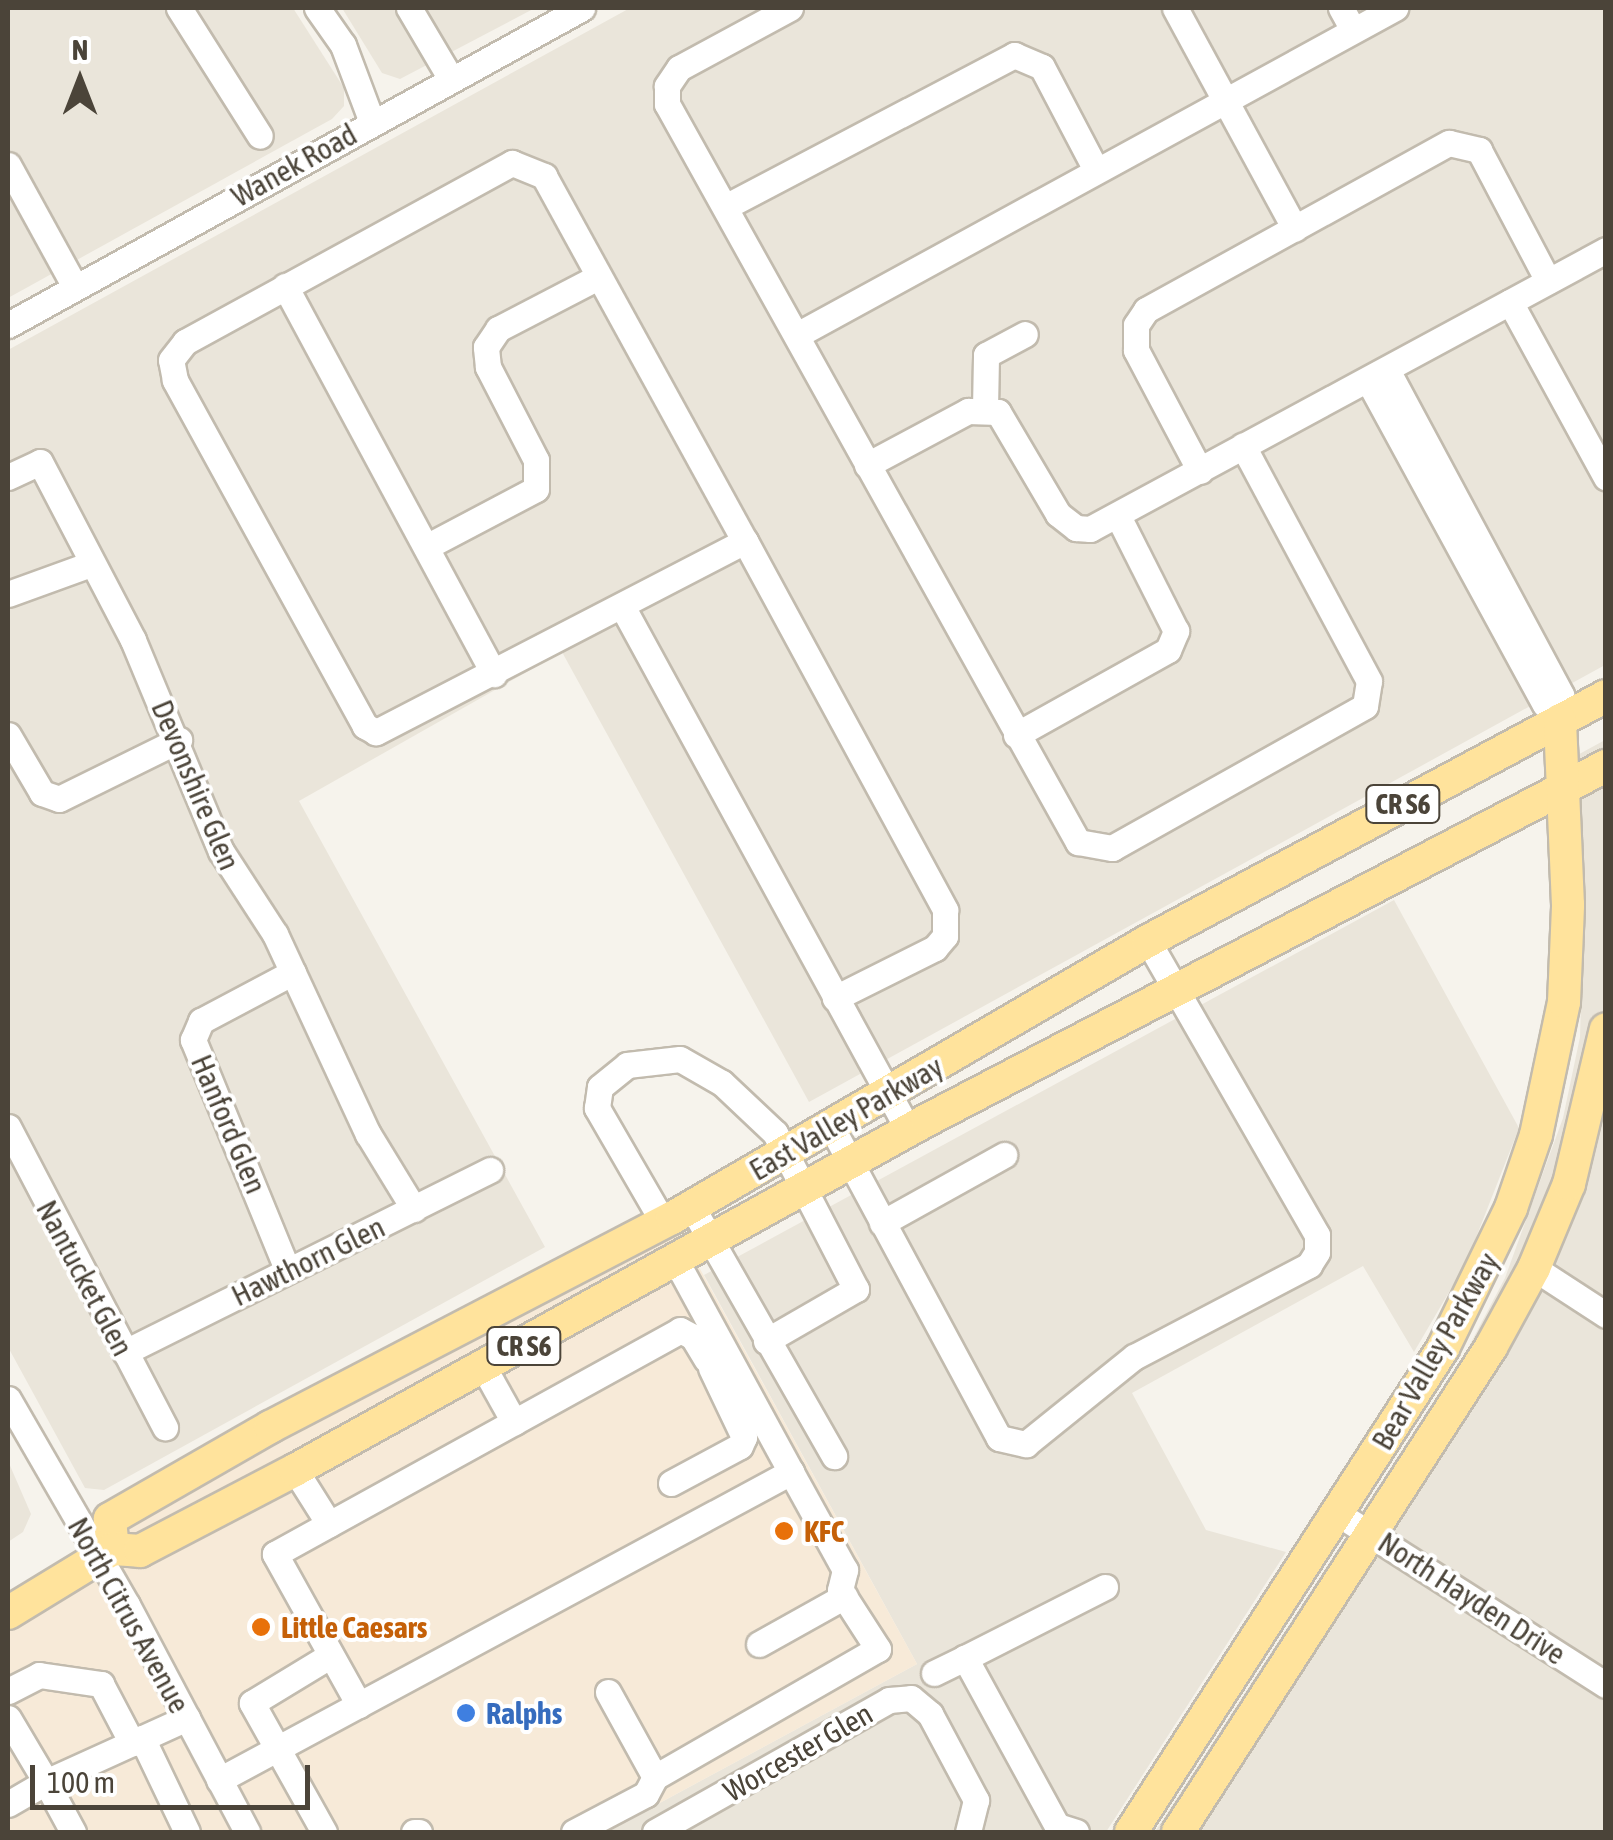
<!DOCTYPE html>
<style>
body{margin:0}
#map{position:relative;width:1613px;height:1840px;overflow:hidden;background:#f6f3ec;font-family:"Asap Condensed",sans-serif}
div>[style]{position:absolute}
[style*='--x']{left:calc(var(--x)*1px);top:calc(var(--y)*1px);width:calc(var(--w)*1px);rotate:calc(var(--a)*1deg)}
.residential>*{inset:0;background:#eae5da}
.commercial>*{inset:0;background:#f7ead8}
.roads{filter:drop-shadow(2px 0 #c2bbae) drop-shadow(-2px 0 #c2bbae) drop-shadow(0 2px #c2bbae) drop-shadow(0 -2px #c2bbae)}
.minor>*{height:25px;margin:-12.5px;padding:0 12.5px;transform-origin:12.5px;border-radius:12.5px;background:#fff}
.major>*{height:32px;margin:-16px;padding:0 16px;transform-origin:16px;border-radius:16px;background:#ffe39c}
.dots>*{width:28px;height:28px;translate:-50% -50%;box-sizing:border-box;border:5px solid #fff;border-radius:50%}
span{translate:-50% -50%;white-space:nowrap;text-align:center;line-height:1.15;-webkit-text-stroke:8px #fff;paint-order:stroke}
.shield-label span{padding:2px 8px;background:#fff;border:2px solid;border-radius:8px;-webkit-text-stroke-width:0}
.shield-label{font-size:28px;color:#4b4439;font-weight:700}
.street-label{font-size:30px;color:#4b4439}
.food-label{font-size:30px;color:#c56008;font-weight:700}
.left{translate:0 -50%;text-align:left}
.shop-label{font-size:30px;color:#366cbe;font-weight:700}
.frame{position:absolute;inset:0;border:10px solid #4b4439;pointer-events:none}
.north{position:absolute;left:30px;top:30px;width:100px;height:100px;-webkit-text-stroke:8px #fff;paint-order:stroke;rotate:0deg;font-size:28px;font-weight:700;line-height:40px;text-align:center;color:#4b4439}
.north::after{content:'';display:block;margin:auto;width:35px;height:45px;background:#4b4439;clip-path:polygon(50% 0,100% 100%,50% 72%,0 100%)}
.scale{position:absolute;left:30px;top:1765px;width:280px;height:45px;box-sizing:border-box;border:5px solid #4b4439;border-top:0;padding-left:12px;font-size:30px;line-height:35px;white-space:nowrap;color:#4b4439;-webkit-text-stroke:8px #fff;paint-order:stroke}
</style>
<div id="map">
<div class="residential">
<i style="clip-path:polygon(8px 8px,293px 8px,344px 88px,344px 106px,332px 119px,8px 298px)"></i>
<i style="clip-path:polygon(342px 8px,535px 8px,400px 79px,382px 73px)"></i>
<i style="clip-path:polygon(630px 8px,1605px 8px,1605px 665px,809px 1102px,562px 652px,299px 801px,545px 1247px,104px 1490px,85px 1488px,8px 1347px,8px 350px)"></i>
<i style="clip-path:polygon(1605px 740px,1605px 1832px,1155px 1832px,1467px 1350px,1505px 1278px,1563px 1118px,1580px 1037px,1584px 897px,1572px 758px)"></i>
<i style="clip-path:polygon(1394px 900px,1519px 1128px,1466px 1263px,1414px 1352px,1363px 1266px,1132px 1393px,1206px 1530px,1286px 1552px,1106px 1832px,606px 1832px,917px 1664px,704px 1275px)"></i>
<i style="clip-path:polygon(8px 1461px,31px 1514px,23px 1532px,8px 1542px)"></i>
</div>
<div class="commercial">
<i style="clip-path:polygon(672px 1218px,917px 1664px,606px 1832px,8px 1832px,8px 1613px,99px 1561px,110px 1519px)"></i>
</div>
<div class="roads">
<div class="minor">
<i style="--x:179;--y:8;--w:151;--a:57.7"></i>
<i style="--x:317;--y:8;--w:45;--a:54.9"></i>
<i style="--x:343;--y:45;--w:82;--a:69.4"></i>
<i style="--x:409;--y:8;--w:82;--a:59.4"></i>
<i style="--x:790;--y:8;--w:126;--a:151.6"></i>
<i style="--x:679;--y:68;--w:22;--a:124"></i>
<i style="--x:667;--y:86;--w:18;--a:90"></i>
<i style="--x:667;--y:104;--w:845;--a:60.89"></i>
<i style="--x:1078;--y:842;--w:35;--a:10"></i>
<i style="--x:1112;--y:848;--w:290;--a:-29.3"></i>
<i style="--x:1365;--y:706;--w:25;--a:-81"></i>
<i style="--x:1369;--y:681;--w:267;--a:-118.2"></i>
<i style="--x:1175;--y:8;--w:251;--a:61.5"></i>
<i style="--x:1341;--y:8;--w:25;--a:61"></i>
<i style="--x:8;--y:165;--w:139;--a:61.2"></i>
<i style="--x:725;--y:207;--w:327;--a:-27.7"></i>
<i style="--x:1014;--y:55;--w:30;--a:23"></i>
<i style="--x:1042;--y:67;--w:116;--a:62.3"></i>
<i style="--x:285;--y:286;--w:441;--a:61.7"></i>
<i style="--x:1510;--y:302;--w:200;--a:61.3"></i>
<i style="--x:8;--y:325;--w:656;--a:-28.91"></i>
<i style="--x:797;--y:335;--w:682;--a:-28.67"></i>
<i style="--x:1387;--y:370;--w:369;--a:61.8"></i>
<i style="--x:1561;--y:695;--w:25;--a:92"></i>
<i style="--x:1368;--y:380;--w:369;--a:61.4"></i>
<i style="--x:1545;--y:704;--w:22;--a:47"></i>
<i style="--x:985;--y:409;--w:54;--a:-88.9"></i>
<i style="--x:986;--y:355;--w:44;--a:-28.3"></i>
<i style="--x:867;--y:465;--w:115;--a:-28.1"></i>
<i style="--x:968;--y:411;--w:30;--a:2"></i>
<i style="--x:998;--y:412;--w:118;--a:59.5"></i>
<i style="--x:1058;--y:514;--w:23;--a:38"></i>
<i style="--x:1076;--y:528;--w:14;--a:4"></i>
<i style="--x:1090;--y:529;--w:587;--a:-28.4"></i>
<i style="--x:1200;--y:471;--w:137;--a:-117.9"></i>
<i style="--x:1136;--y:350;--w:25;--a:-90"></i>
<i style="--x:1136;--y:325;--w:18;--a:-56"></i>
<i style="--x:1146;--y:310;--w:346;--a:-28.9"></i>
<i style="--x:1449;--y:143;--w:31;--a:13"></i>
<i style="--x:1479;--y:150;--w:148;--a:62.2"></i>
<i style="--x:8;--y:477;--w:35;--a:-25"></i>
<i style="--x:40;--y:462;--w:201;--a:62.4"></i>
<i style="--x:133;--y:640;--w:229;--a:67.4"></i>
<i style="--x:221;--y:851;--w:99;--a:57"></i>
<i style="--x:275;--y:934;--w:221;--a:65.1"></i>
<i style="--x:368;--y:1134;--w:88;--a:58.5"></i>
<i style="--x:745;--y:541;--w:416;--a:152.6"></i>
<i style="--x:376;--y:732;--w:13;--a:-151"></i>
<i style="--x:365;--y:726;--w:395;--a:-118.8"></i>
<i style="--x:175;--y:380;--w:20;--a:-101"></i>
<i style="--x:171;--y:360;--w:23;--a:-52"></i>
<i style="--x:185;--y:342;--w:373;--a:-28.7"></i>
<i style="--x:512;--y:163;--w:35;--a:22"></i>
<i style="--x:544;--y:176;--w:417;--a:61.2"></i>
<i style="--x:745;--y:541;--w:420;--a:61.5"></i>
<i style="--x:945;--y:910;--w:26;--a:90"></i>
<i style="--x:945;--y:936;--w:16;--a:130"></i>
<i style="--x:935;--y:948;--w:112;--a:153.4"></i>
<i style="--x:426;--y:547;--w:124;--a:-27.8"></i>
<i style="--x:536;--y:489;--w:29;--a:-90"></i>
<i style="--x:536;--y:460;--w:105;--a:-117.3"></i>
<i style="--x:488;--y:367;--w:20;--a:-96"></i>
<i style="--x:486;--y:347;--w:22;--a:-56"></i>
<i style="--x:498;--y:329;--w:113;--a:-27.5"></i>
<i style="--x:8;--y:594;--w:88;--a:-19.9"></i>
<i style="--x:622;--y:606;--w:598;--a:61.34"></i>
<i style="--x:8;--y:735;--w:67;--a:59.6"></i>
<i style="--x:42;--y:793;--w:18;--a:19"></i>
<i style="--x:59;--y:799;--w:134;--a:-26.2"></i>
<i style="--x:1016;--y:735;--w:174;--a:-29.2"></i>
<i style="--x:1168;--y:650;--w:21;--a:-67"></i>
<i style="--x:1176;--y:631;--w:129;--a:-116.8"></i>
<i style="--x:8;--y:1127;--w:339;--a:62.4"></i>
<i style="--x:832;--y:1128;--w:352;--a:61.7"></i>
<i style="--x:999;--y:1438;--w:28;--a:13"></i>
<i style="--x:1026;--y:1444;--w:139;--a:-38.9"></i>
<i style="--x:1134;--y:1357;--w:198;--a:-27.7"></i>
<i style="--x:1309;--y:1265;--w:15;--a:-58"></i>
<i style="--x:1317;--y:1252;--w:17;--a:-90"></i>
<i style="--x:1317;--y:1235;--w:339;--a:-119.9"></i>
<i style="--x:692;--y:1207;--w:287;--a:60.3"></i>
<i style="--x:663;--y:1222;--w:132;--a:-120.1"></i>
<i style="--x:597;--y:1108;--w:21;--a:-82"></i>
<i style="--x:600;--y:1087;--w:35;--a:-39"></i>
<i style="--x:627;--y:1065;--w:53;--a:-6.5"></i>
<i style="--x:680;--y:1059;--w:48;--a:29.7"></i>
<i style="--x:722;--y:1083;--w:73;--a:43.3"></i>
<i style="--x:775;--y:1133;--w:176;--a:62.6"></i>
<i style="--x:856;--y:1289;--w:104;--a:150"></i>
<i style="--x:882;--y:1223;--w:140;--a:-29.1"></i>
<i style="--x:1534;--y:1268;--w:86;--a:33.1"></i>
<i style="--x:287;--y:1269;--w:248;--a:-112.3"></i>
<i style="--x:193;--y:1040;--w:21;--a:-67"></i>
<i style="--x:201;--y:1021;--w:104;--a:-28"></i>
<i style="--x:125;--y:1352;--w:408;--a:-26.5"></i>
<i style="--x:484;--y:1368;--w:62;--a:60.9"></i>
<i style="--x:8;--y:1399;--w:238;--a:60"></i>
<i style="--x:127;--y:1605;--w:257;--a:62.1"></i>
<i style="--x:295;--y:1470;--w:64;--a:57.8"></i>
<i style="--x:671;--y:1483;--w:78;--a:-28.2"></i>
<i style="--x:740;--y:1446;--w:10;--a:-66"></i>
<i style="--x:744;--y:1437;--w:76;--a:-115.6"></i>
<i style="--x:1337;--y:1513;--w:319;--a:32.6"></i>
<i style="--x:759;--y:1644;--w:98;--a:-29.2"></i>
<i style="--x:934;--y:1673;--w:34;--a:-26"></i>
<i style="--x:8;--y:1691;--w:35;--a:-27"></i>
<i style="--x:39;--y:1675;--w:63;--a:8.3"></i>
<i style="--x:101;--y:1684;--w:67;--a:62.3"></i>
<i style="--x:608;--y:1692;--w:97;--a:61.1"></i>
<i style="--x:359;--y:1705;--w:173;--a:-119.1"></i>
<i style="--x:275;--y:1554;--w:463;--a:-28.9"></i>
<i style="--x:680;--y:1330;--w:15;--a:28"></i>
<i style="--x:693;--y:1337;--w:26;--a:59"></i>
<i style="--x:8;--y:1718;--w:74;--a:59.3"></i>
<i style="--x:46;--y:1782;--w:155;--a:-24.4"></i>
<i style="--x:142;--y:1738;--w:104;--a:64.4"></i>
<i style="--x:219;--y:1780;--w:650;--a:-28.3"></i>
<i style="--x:791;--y:1472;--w:238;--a:-118.6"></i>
<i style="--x:8;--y:1804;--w:44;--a:-30.1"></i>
<i style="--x:46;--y:1782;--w:57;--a:61.6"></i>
<i style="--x:324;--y:1832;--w:148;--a:-119.2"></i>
<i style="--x:252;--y:1703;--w:92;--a:-31.3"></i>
<i style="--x:414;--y:1832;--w:5;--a:0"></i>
<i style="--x:574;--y:1832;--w:81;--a:-27.8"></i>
<i style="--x:646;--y:1794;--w:19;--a:-62"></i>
<i style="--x:655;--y:1777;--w:257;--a:-29.9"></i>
<i style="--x:878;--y:1649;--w:70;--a:-122.8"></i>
<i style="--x:840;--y:1590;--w:21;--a:-76"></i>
<i style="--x:845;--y:1570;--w:112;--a:-118.9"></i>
<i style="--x:655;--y:1832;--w:269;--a:-29.4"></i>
<i style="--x:889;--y:1700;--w:22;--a:-5"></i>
<i style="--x:911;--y:1698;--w:25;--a:40"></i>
<i style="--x:930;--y:1714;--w:98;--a:61.9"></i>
<i style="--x:976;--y:1800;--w:33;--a:104"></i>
<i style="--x:1076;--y:1832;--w:20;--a:-162"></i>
<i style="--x:1057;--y:1826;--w:192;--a:-118.7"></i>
<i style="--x:965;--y:1658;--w:157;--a:-26.9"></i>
</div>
<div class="major">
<i style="--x:113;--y:1549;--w:30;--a:-96"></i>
<i style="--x:110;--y:1519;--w:185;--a:-29.9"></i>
<i style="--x:270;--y:1427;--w:453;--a:-27.5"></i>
<i style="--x:672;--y:1218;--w:551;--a:-30.2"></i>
<i style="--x:1148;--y:941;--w:519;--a:-28.14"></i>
<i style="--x:8;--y:1613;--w:123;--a:-31.4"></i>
<i style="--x:113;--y:1549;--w:27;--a:4"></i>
<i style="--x:140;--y:1551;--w:175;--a:-27.6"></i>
<i style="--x:295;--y:1470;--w:722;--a:-28.98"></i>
<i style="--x:927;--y:1120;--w:766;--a:-27.54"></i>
<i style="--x:1131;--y:1832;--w:576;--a:-57.19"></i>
<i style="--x:1443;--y:1348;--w:156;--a:-64.1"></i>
<i style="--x:1511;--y:1208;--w:77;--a:-71.1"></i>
<i style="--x:1536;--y:1135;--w:136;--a:-78.1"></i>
<i style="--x:1564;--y:1002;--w:97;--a:-87.6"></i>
<i style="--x:1568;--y:905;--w:185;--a:-92.5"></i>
<i style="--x:1178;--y:1832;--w:577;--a:-57.16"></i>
<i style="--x:1491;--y:1347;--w:90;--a:-61.4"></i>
<i style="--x:1534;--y:1268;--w:91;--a:-67.4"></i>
<i style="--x:1569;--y:1184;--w:159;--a:-76.6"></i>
</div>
</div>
<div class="dots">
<i style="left:784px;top:1531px;background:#e8710a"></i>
<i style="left:261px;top:1627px;background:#e8710a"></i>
<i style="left:466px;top:1713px;background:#3f7fe0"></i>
</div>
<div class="shield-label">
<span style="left:1403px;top:804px">CR S6</span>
<span style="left:524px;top:1346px">CR S6</span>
</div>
<div class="street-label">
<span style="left:294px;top:165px;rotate:-29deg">Wanek Road</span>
<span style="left:196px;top:785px;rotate:67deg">Devonshire Glen</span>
<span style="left:846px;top:1118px;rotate:-30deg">East Valley Parkway</span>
<span style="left:229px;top:1124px;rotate:67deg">Hanford Glen</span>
<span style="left:308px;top:1261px;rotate:-26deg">Hawthorn Glen</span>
<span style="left:85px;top:1278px;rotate:62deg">Nantucket Glen</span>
<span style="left:1435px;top:1351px;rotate:-60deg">Bear Valley Parkway</span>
<span style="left:1472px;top:1598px;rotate:33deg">North Hayden Drive</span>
<span style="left:129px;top:1615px;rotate:61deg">North Citrus Avenue</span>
<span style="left:798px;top:1752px;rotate:-30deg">Worcester Glen</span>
</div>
<div class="food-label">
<span class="left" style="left:804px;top:1531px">KFC</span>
<span class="left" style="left:281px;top:1627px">Little Caesars</span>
</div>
<div class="shop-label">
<span class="left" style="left:486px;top:1713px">Ralphs</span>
</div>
<div class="frame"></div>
<div class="north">N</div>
<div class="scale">100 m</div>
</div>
